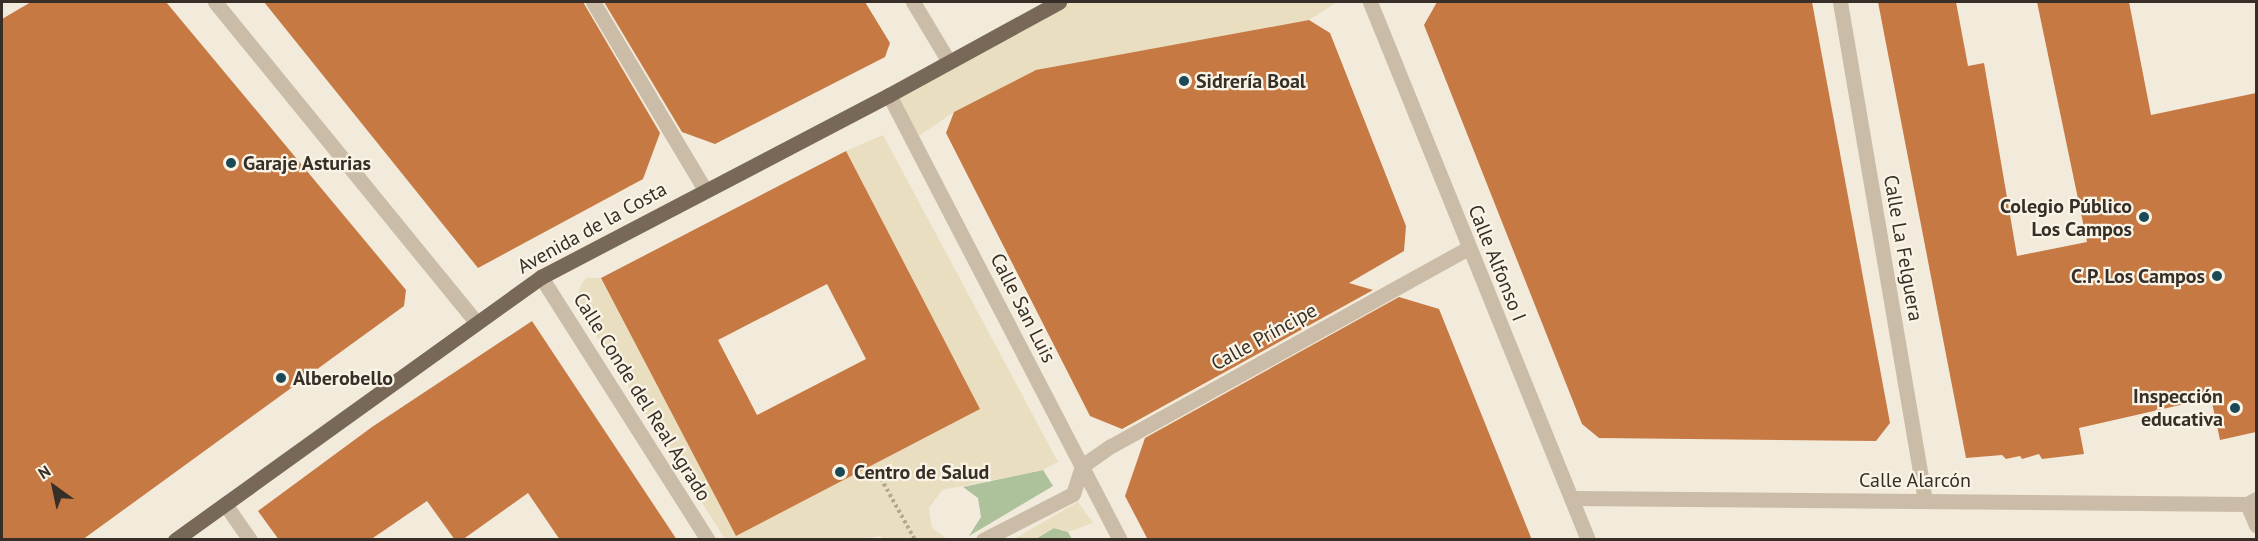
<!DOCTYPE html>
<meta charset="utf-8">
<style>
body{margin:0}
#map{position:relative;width:2258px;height:541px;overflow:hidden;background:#f2eada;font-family:"PT Sans",sans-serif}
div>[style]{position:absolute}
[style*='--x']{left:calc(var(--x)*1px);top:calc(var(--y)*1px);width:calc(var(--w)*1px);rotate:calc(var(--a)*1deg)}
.green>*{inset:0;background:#adc19a}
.plaza>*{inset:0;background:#eadec1}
.building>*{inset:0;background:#c67943}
.path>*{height:4px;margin-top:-2px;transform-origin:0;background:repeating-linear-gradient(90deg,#b5a690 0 3px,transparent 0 6px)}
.street>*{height:15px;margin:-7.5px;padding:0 7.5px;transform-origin:7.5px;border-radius:7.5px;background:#cabca6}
.primary>*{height:15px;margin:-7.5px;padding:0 7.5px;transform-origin:7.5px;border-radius:7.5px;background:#786858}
.dots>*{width:16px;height:16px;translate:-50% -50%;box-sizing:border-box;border:3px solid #f9f4e6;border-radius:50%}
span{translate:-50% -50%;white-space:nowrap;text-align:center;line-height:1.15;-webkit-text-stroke:4.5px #f9f4e6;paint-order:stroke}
.poi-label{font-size:20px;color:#362e27;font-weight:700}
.left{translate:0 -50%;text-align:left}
.right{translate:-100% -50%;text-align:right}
.street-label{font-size:20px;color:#362e27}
.frame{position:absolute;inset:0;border:3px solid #362e27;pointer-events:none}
.north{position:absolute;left:24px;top:457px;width:60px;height:60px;-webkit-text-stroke:4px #f9f4e6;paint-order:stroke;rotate:327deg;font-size:16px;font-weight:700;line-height:24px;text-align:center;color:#362e27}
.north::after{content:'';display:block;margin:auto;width:21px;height:27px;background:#362e27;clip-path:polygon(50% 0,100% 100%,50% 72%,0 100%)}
</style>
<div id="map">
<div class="green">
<i style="clip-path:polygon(1043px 470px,1053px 486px,969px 536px,981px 517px,978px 498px,963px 487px)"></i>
<i style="clip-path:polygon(1054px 528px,1068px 532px,1072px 539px,1034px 540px)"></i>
</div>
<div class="plaza">
<i style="clip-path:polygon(1059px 2px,1337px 2px,1309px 20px,1034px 71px,954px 112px,913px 140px,889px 95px)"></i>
<i style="clip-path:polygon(883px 135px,1058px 462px,1043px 470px,942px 490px,929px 508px,932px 528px,946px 538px,961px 539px,885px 540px,880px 536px,859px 540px,725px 539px,579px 309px,577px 299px,581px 285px,586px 278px,601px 278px,736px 536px,980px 409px,846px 151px)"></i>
<i style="clip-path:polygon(1078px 502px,1093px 523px,1068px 532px,1054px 528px,1034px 539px,1014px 539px)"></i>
</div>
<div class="building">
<i style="clip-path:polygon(31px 2px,166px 2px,406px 290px,404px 306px,82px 540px,2px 540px,2px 19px)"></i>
<i style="clip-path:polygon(264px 2px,583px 2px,660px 133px,643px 179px,478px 268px)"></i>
<i style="clip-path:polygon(604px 2px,865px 2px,890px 43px,885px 57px,715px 144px,682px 132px)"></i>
<i style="clip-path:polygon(1437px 2px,1812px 2px,1890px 423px,1876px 441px,1599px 438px,1582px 424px,1424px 25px)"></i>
<i style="clip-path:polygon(1878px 2px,1956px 2px,1968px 66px,1984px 63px,2017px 256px,2087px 242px,2037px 2px,2129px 2px,2151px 115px,2256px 93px,2256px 432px,2220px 440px,2211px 398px,2079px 428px,2084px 454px,2042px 459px,2039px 454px,2022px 459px,2020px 456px,2006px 459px,2002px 455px,1966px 458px)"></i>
<i style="clip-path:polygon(1309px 20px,1330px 33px,1406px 226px,1404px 251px,1349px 283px,1373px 290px,1122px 429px,1090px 416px,946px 133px,954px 112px,1036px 70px)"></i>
<i style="clip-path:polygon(evenodd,846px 151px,980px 409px,736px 536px,601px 278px,846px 151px,827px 284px,866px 359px,757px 415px,718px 340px,827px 284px)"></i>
<i style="clip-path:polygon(1399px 297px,1439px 309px,1532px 540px,1148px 540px,1125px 496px,1145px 438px)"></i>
<i style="clip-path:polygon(532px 321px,677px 540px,560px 540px,528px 493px,462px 540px,455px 540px,427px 501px,370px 540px,279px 540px,258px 511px,372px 427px)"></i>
</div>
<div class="path">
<i style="--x:875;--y:468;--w:82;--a:60.9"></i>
</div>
<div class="street">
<i style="--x:215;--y:2;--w:414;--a:50.8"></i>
<i style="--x:593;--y:2;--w:219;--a:59.2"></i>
<i style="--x:913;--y:2;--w:70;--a:59"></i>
<i style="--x:1370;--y:2;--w:580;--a:67.94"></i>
<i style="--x:1840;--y:2;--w:506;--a:80.33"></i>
<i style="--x:889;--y:95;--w:501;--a:62.57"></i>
<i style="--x:541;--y:277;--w:312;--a:57.6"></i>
<i style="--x:1571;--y:498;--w:676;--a:0.51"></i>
<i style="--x:2247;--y:504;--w:10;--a:-29"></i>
<i style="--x:225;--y:504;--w:44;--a:55.2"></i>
<i style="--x:2247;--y:504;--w:23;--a:67"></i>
<i style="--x:983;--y:540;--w:101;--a:-27.1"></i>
<i style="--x:1073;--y:494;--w:29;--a:-72"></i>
<i style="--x:1082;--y:466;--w:35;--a:-35"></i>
<i style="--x:1111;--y:446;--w:408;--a:-29"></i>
</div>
<div class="primary">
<i style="--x:175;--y:540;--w:451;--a:-35.7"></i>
<i style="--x:541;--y:277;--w:393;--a:-27.6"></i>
<i style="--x:889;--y:95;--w:194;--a:-28.7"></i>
</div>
<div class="dots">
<i style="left:1184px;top:81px;background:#1c4957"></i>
<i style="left:231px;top:163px;background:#1c4957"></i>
<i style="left:2144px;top:217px;background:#1c4957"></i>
<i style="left:2217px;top:276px;background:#1c4957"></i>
<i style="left:281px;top:378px;background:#1c4957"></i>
<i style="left:2235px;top:408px;background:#1c4957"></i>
<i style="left:840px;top:472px;background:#1c4957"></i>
</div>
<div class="poi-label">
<span class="left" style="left:1196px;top:81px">Sidrería Boal</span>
<span class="left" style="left:243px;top:163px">Garaje Asturias</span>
<span class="right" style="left:2132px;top:218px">Colegio Público<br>Los Campos</span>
<span class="right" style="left:2205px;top:276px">C.P. Los Campos</span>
<span class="left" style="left:293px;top:378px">Alberobello</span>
<span class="right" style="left:2223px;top:408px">Inspección<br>educativa</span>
<span class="left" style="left:854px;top:472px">Centro de Salud</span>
</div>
<div class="street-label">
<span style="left:592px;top:228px;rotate:-29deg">Avenida de la Costa</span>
<span style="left:1903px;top:248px;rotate:80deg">Calle La Felguera</span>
<span style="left:1497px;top:263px;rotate:68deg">Calle Alfonso I</span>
<span style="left:1023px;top:308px;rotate:63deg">Calle San Luis</span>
<span style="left:1264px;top:337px;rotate:-29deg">Calle Príncipe</span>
<span style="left:642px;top:397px;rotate:58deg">Calle Conde del Real Agrado</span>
<span style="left:1915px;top:480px">Calle Alarcón</span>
</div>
<div class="frame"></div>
<div class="north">N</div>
</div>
